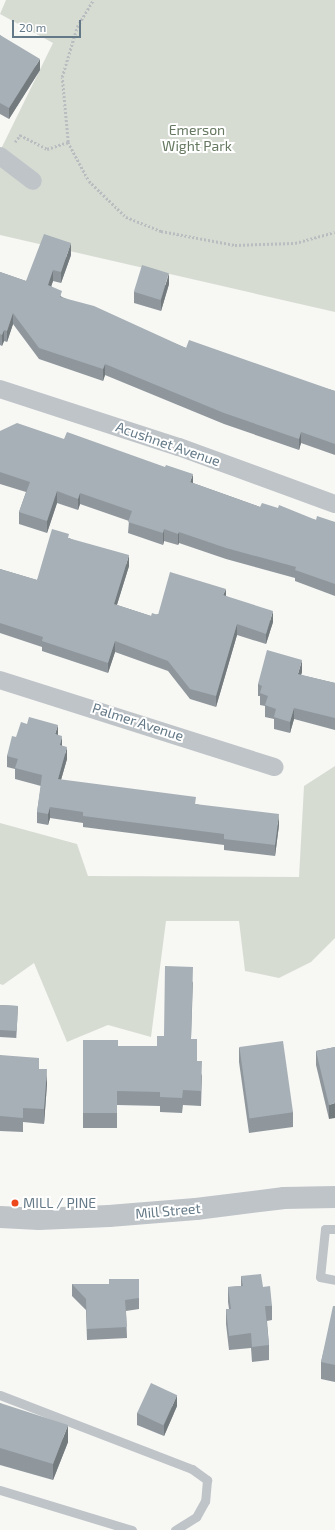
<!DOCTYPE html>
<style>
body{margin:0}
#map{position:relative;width:335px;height:1530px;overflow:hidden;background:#f7f7f4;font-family:"Exo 2",sans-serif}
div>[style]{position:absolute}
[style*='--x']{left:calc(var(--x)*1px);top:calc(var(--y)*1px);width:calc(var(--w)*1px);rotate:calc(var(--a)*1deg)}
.green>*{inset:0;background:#d7dcd3}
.path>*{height:2.5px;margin-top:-1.25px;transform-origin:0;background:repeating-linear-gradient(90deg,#b9bdc0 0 2px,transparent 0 4px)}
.service>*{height:9px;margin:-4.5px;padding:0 4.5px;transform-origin:4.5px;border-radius:4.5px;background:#bfc4c8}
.minor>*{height:18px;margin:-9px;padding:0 9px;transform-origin:9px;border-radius:9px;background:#bfc4c8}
.tertiary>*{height:22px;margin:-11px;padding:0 11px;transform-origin:11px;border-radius:11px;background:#bfc4c8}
.wall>*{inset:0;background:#8f979d;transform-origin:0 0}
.shaded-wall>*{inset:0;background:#747b7f}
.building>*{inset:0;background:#a6b0b6;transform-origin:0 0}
.dots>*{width:11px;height:11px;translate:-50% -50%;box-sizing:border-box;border:2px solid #fff;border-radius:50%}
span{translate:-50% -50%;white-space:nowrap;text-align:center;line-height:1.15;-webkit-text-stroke:4px #fff;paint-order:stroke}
.park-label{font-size:14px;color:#667860}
.street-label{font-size:14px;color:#647987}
.poi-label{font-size:14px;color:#647987}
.left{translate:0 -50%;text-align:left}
.scale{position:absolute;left:12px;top:20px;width:69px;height:18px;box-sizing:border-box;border:2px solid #647987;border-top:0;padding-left:5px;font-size:12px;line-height:14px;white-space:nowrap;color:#647987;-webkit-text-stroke:3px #fff;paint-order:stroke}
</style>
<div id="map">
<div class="green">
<i style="clip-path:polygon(6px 0,335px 0,335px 312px,0 235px,0 151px,53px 43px,0 14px)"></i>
<i style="clip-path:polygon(335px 766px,335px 938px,311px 962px,279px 978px,245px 971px,239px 921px,166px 921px,151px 1037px,108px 1025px,67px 1042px,34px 963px,3px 985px,0 984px,0 823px,77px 844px,88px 876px,299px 877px,304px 786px)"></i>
</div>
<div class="path">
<i style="--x:15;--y:142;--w:9;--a:-54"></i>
<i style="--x:20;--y:135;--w:30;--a:27"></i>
<i style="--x:47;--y:149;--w:22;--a:-18"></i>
<i style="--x:68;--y:142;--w:44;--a:61.7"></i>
<i style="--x:89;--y:181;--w:52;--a:44.2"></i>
<i style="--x:126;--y:217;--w:38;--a:22"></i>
<i style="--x:161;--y:231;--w:75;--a:10.7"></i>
<i style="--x:235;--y:245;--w:60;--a:-1.9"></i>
<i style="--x:295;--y:243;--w:41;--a:-15.4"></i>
<i style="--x:68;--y:142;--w:65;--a:-95.3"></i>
<i style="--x:62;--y:77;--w:52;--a:-73.3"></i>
<i style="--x:77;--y:27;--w:31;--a:-59"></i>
</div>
<div class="service">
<i style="--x:335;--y:1229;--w:10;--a:180"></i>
<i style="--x:325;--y:1229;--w:48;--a:95.9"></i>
<i style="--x:320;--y:1277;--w:15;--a:11"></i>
<i style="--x:0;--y:1395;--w:206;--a:21.1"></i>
<i style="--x:192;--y:1469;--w:19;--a:36"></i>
<i style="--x:207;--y:1480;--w:21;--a:95"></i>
<i style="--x:205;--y:1501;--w:18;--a:119"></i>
<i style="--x:196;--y:1517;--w:25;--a:148"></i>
<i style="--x:0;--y:1490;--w:138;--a:16.9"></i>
</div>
<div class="minor">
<i style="--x:0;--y:156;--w:41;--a:37.1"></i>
<i style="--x:0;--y:389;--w:188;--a:18"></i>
<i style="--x:179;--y:447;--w:166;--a:20.1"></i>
<i style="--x:0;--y:680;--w:288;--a:17.6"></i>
</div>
<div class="tertiary">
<i style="--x:0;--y:1217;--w:39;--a:3"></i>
<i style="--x:39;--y:1219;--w:70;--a:-2.5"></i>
<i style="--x:109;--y:1216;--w:87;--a:-4.6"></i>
<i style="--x:196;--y:1209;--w:89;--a:-7.1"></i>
<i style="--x:284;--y:1198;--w:51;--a:-1.1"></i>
</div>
<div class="wall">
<i style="clip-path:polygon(0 35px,40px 70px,9px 119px,0 114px)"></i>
<i style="clip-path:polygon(71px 255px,61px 283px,53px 281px,51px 286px,62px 297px,186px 348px,335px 391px,335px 455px,301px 443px,299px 450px,224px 424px,105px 375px,103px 381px,39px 359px,13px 324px,7px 342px,4px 341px,2px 346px,0 345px,0 272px,26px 281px)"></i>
<i style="clip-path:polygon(169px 284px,161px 311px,134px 303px,134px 292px)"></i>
<i style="clip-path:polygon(0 431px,193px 483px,260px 507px,316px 520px,335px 522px,335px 596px,295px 581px,295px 578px,226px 559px,179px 543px,178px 545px,164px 541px,163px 545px,128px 533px,129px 521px,80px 504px,78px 510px,57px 503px,47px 533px,19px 524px,19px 512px,26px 492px,0 484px)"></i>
<i style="clip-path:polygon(69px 538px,129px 566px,117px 605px,151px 616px,226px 596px,273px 622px,266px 644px,237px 635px,216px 707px,190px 699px,168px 671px,115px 652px,108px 673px,42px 651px,42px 647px,0 633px,0 569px,37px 580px)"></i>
<i style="clip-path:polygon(302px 672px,301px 675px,335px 683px,335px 730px,294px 719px,290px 733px,274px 729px,274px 719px,265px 717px,265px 706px,260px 705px,260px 696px,258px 696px,258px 684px)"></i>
<i style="clip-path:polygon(58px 735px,67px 759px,61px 780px,196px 804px,279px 825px,275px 856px,224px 850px,224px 845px,83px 827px,83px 823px,50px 818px,48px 825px,37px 823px,37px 812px,41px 786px,15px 779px,15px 769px,7px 767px,7px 756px,16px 737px)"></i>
<i style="clip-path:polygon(193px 981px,191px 1039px,197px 1061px,202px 1076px,201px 1106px,183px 1105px,182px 1113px,160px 1112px,160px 1106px,117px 1105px,117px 1128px,83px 1128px,83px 1040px,118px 1046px,157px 1046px,164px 1036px)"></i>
<i style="left:0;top:1005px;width:18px;height:32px;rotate:3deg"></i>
<i style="clip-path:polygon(239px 1047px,293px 1112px,293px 1127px,249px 1133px,239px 1062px)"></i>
<i style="clip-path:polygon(335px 1047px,329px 1119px,316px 1065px,316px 1051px)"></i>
<i style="clip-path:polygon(0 1055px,39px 1069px,47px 1084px,44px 1124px,23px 1122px,23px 1132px,0 1131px)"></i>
<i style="clip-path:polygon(241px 1276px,263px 1287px,272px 1306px,272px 1320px,267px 1321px,269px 1345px,269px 1360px,252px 1362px,251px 1348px,229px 1350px,226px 1324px,226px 1309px,229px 1309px,228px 1302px,228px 1287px,241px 1286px)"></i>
<i style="clip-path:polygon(139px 1279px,139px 1309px,126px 1311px,127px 1338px,87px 1340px,86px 1310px,72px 1296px,72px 1284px,109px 1284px)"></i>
<i style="clip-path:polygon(335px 1306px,335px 1382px,321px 1379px,321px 1362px)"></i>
<i style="clip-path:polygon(0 1403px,68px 1442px,53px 1480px,0 1465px)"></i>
<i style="clip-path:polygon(177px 1406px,164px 1436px,137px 1425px,137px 1413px)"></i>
</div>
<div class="shaded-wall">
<i style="clip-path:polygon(40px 59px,40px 70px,9px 119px,9px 108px)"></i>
<i style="clip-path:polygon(71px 243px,71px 255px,61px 283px,61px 272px)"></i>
<i style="clip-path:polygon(53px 270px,53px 281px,48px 296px,48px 285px)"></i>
<i style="clip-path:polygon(169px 273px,169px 284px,161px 311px,161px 300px)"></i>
<i style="clip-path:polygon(13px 313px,13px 324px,7px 342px,7px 331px)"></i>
<i style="clip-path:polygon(4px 330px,4px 341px,2px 346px,2px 335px)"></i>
<i style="clip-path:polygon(105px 364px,105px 375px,103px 381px,103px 369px)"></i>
<i style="clip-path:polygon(301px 432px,301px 443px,299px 450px,299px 439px)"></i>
<i style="clip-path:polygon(193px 474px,193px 485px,190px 482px)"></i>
<i style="clip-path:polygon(57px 491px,57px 503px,47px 533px,47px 521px)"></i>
<i style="clip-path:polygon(80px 493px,80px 504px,78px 510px,78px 499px)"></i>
<i style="clip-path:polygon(164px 529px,164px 541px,163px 545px,163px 533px)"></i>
<i style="clip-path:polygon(179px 532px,179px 543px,178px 545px,178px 534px)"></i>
<i style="clip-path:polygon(129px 555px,129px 566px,114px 614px,114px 604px)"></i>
<i style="clip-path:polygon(226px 589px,226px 599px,223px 595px)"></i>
<i style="clip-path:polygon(273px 611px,273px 622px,266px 644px,266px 634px)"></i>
<i style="clip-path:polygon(237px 624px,237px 635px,216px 707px,216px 696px)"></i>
<i style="clip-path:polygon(115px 641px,115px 652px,108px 673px,108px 663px)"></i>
<i style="clip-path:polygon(302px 660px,302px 672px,298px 685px,298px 674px)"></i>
<i style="clip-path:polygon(294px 708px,294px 719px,290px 733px,290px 722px)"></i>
<i style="clip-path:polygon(58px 725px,58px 736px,55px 734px)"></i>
<i style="clip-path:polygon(62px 736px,62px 747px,60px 745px)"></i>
<i style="clip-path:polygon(67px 747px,67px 759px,58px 790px,58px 779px)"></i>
<i style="clip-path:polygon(50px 807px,50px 818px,48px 825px,48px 814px)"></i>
<i style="clip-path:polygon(279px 814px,279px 825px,275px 856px,275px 845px)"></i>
<i style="clip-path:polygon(47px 1069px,47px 1084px,44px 1124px,44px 1109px)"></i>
<i style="clip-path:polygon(335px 1103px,335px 1118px,329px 1119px,329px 1105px)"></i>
<i style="clip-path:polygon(177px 1395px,177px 1406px,164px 1436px,164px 1425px)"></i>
<i style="clip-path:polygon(68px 1425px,68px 1442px,53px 1480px,53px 1464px)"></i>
</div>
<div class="building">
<i style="clip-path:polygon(0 35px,40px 59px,9px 108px,0 103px)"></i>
<i style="clip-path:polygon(44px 234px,71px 243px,61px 272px,53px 270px,48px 285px,62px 291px,60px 297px,94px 306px,186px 348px,189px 340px,335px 391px,335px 444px,301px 432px,299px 439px,224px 413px,105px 364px,103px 369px,39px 348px,13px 313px,7px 331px,4px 330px,2px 335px,0 334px,0 272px,26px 281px)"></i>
<i style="left:142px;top:265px;width:28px;height:28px;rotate:17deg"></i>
<i style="clip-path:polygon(17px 423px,64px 439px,67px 432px,165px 467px,166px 465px,193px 474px,190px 482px,260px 507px,262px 503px,278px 508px,279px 505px,316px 520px,317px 516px,335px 522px,335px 584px,295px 570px,296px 567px,226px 548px,179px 532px,178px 534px,164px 529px,163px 533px,128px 522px,132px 511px,80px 493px,78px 499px,57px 491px,47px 521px,19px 512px,30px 482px,0 472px,0 431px)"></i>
<i style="clip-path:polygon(52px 529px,69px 534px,68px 538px,129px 555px,114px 604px,151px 616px,152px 613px,158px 615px,170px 572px,226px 589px,223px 595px,273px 611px,266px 634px,237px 624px,216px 696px,190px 689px,168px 661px,115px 641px,108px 663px,42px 641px,43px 637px,0 623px,0 569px,37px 580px)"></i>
<i style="clip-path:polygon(267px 650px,302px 660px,298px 674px,335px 683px,335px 718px,294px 708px,290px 722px,274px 717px,276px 709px,265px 705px,268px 696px,260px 693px,262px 686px,258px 684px)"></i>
<i style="clip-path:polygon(29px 717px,58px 725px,55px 734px,62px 736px,60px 745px,67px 747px,58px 779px,196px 797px,195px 804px,279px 814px,275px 845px,224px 839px,224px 834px,83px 816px,83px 812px,50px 807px,48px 814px,37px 812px,42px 775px,15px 768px,18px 759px,7px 756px,12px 736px,16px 737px,21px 722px,27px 724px)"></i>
<i style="clip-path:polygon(165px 966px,193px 967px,191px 1039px,197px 1039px,197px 1061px,202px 1061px,201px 1091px,183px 1090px,182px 1098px,160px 1097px,160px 1092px,117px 1091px,117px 1113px,83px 1113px,83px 1040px,118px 1040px,118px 1046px,157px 1046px,157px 1036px,164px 1036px)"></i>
<i style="left:0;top:1005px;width:18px;height:25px;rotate:3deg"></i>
<i style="left:283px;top:1041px;width:72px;height:44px;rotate:82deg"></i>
<i style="clip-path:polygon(335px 1047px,335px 1103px,329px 1105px,316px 1051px)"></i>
<i style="clip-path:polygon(0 1055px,39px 1058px,39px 1069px,47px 1069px,44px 1109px,23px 1108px,23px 1118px,0 1116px)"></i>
<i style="clip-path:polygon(261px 1274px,263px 1287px,270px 1286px,272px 1306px,265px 1306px,269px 1345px,252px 1347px,251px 1333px,229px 1336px,226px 1309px,231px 1309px,228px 1287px,243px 1286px,241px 1276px)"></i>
<i style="clip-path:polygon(109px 1279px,139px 1279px,139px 1298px,125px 1300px,127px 1327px,87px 1329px,86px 1299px,72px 1284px,109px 1284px)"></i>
<i style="clip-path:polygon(333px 1306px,335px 1306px,335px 1365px,321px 1362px)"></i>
<i style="left:151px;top:1383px;width:29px;height:33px;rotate:25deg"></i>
<i style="clip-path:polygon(0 1403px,68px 1425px,53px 1464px,0 1448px)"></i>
</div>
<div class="dots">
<i style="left:15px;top:1203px;background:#ed471e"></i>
</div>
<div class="park-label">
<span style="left:197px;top:138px">Emerson<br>Wight Park</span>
</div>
<div class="street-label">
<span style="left:168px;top:444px;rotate:19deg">Acushnet Avenue</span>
<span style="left:138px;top:722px;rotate:18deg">Palmer Avenue</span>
<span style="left:168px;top:1211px;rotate:-5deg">Mill Street</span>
</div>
<div class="poi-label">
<span class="left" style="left:23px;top:1203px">MILL / PINE</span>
</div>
<div class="scale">20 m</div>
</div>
